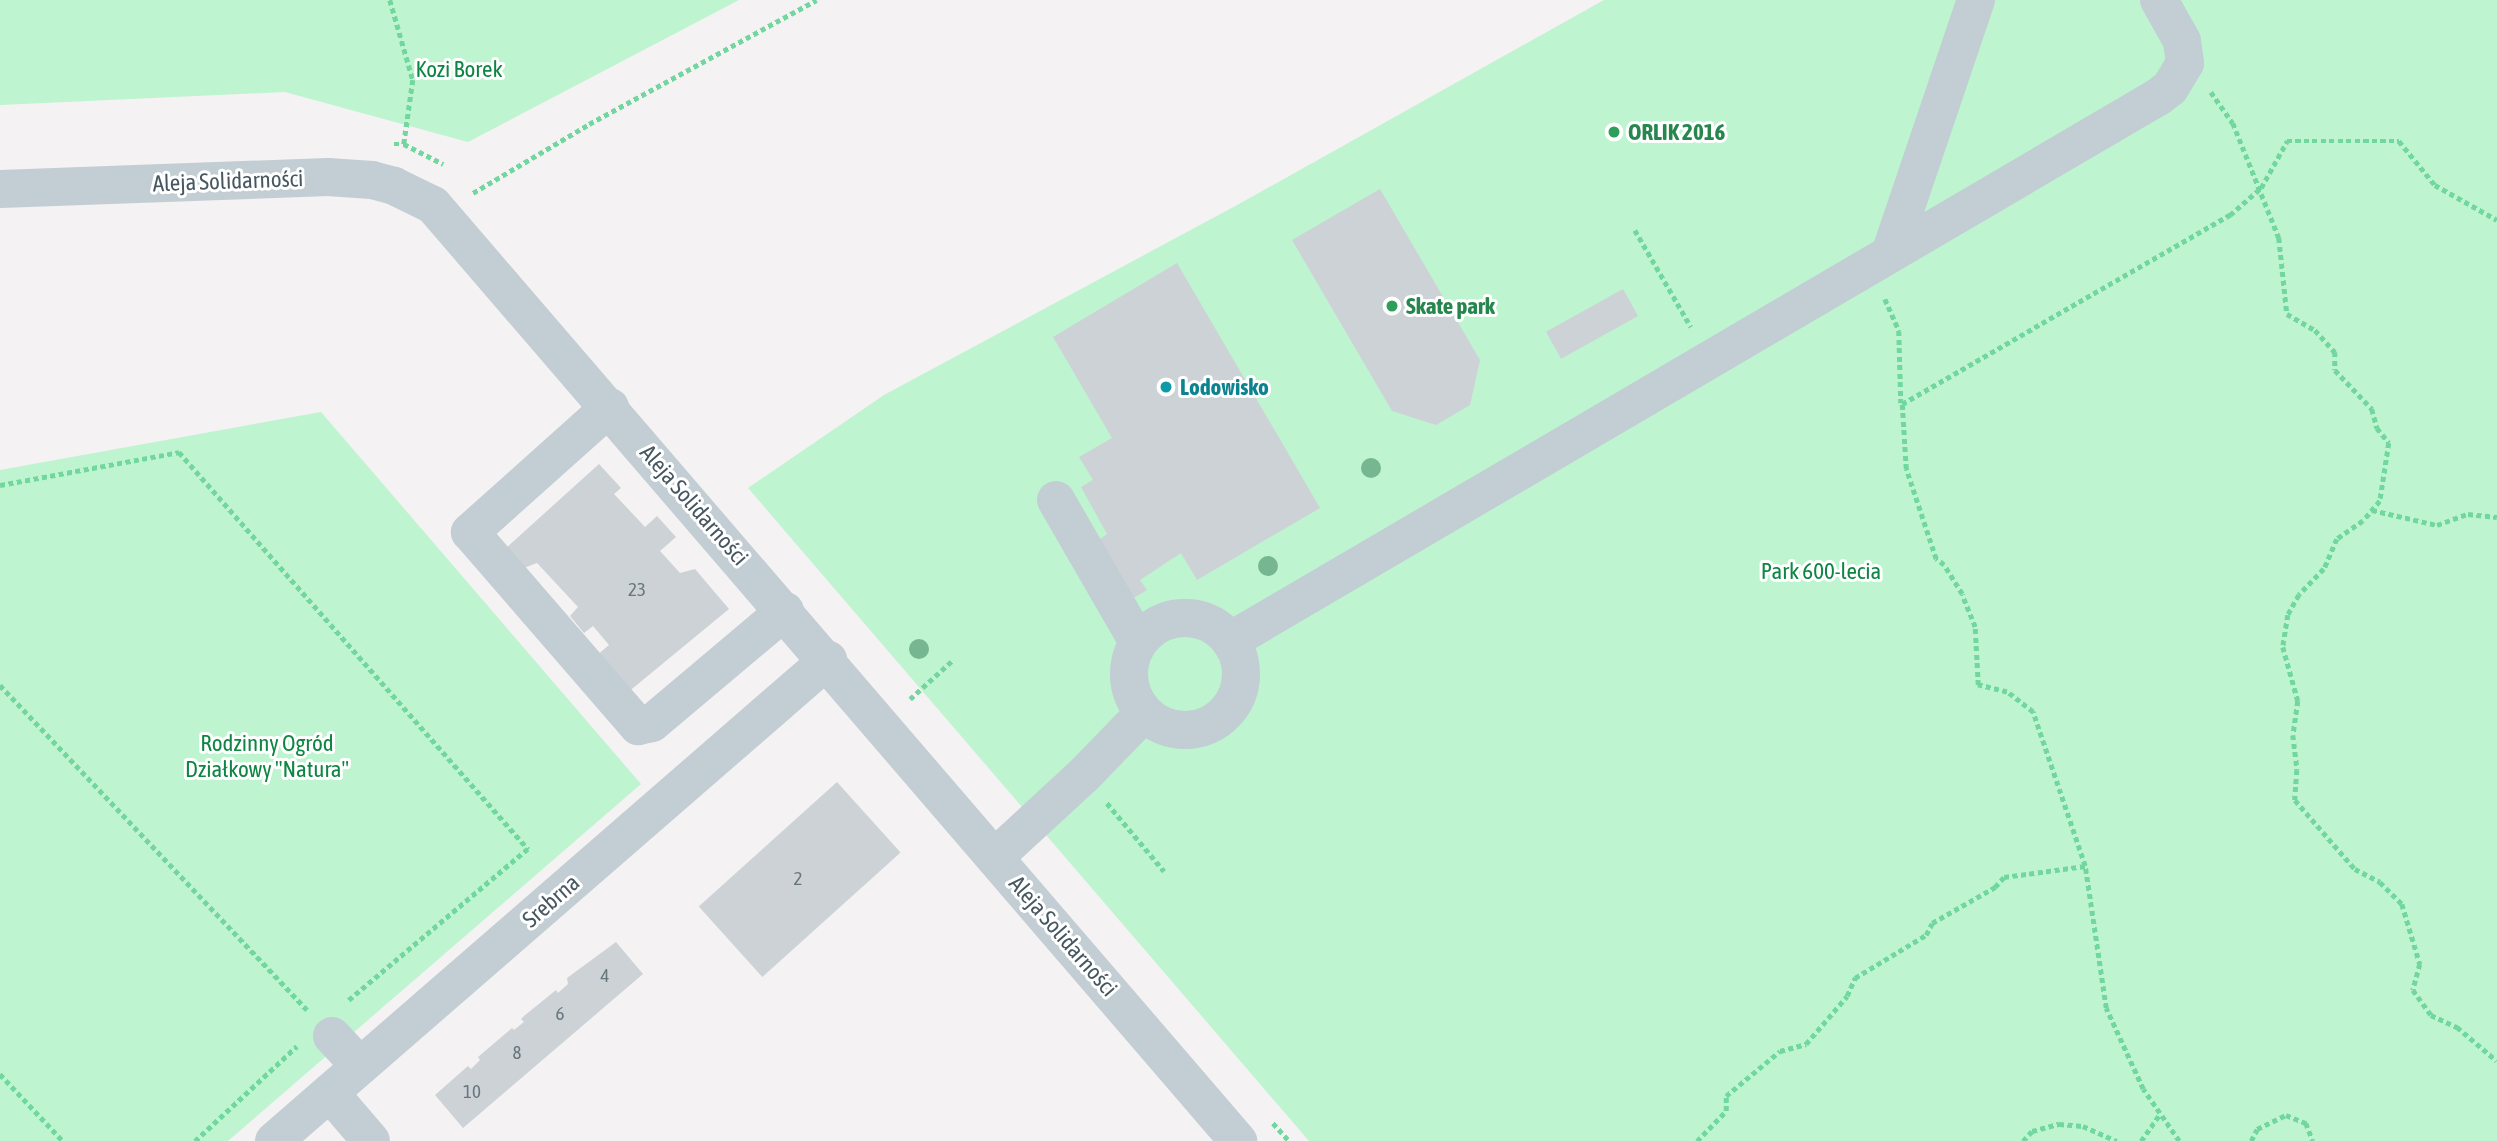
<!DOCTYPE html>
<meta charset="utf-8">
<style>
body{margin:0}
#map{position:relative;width:2497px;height:1141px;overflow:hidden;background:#f4f2f2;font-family:"Asap Condensed",sans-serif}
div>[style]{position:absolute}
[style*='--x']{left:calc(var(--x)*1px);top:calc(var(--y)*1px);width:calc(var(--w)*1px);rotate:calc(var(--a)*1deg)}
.green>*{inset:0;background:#bef4cf}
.building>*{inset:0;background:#cdd2d6;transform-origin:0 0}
.path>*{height:4.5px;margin-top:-2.25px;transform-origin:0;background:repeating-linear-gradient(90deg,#72d69f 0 5px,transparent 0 8.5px)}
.minor>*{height:38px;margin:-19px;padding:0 19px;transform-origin:19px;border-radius:19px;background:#c2cdd4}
.minor>.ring{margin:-19px;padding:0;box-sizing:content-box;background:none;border:38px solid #c2cdd4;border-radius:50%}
.trees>*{width:20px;height:20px;margin:-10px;border-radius:50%;background:#76b792}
.dots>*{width:19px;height:19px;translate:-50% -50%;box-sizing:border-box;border:4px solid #fff;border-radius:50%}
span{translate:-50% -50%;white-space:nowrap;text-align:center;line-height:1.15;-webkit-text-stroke:6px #fff;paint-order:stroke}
.number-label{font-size:19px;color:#68767e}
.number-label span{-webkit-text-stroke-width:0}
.park-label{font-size:23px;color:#0e8643}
.leisure-label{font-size:23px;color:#27864d;font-weight:700}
.left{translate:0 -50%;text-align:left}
.street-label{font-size:23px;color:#475761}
.culture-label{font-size:23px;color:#0d838f;font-weight:700}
</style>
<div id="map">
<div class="green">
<i style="clip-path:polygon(0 0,739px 0,468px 142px,285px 92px,0 105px)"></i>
<i style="clip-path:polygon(1604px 0,2497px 0,2497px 1141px,1309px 1141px,748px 488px,884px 395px,1239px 204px)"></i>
<i style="clip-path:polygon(321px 412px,641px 784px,228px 1141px,0 1141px,0 470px)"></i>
</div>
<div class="building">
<i style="clip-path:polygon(1380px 189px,1480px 360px,1470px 405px,1436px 425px,1392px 411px,1292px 240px)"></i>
<i style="clip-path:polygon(1177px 263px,1320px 508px,1197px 580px,1181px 553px,1140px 580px,1147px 590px,1127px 602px,1093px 544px,1107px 534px,1081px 487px,1093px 480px,1079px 457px,1112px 438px,1053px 337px)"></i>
<i style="left:1623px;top:289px;width:31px;height:88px;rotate:61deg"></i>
<i style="clip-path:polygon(599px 464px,621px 488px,614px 494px,645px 527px,657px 516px,676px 537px,660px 551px,680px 573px,695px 569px,729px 609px,627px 693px,596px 656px,609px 645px,593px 626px,584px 633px,570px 616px,578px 607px,537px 563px,524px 568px,506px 548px)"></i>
<i style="left:837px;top:782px;width:95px;height:186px;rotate:48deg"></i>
<i style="clip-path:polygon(616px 942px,643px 974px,463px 1128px,435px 1095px,468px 1066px,471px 1069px,480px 1060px,478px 1057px,512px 1028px,514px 1030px,524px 1022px,521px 1019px,524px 1016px,556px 990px,558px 993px,568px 984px,567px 978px)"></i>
</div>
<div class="path">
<i style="--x:390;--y:0;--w:83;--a:74"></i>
<i style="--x:413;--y:80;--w:65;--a:98"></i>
<i style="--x:2211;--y:92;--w:38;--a:55"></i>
<i style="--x:2233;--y:123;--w:124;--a:68.2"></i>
<i style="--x:2279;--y:238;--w:76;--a:84"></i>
<i style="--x:2287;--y:314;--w:32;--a:30"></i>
<i style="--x:2315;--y:330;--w:30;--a:48"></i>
<i style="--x:2335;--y:352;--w:18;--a:90"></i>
<i style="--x:2335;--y:370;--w:54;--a:46.5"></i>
<i style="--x:2372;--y:409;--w:20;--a:75"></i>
<i style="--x:2377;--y:428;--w:19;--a:51"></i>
<i style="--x:2389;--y:443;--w:59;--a:98.8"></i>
<i style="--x:2380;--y:501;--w:26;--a:130"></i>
<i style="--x:2363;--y:521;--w:32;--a:145"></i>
<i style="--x:2337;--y:539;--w:33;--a:113"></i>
<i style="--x:2324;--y:569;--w:36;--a:134"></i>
<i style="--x:2299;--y:595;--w:23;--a:119"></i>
<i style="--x:2288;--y:615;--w:32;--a:99"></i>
<i style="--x:2283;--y:647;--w:56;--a:74.5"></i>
<i style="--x:2298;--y:701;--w:34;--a:98"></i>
<i style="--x:2293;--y:735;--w:35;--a:83"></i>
<i style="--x:2297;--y:770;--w:30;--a:94"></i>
<i style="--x:2295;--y:800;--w:91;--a:49"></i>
<i style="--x:2355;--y:869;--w:28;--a:27"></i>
<i style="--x:2380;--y:882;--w:31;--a:45"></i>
<i style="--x:2402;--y:904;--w:63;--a:73.3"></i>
<i style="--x:2420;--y:964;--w:27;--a:105"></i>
<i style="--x:2413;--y:990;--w:31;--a:54"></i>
<i style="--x:2431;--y:1015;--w:29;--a:25"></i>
<i style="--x:2457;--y:1027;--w:52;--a:40.4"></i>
<i style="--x:394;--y:144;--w:10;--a:0"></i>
<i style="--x:404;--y:144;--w:44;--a:27.1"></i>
<i style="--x:473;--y:193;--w:135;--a:-30.7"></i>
<i style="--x:589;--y:124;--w:259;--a:-28.6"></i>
<i style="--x:1635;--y:230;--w:112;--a:60"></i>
<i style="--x:1885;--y:299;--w:35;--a:66"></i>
<i style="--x:1899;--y:331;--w:72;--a:88.4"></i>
<i style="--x:0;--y:485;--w:182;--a:-10.4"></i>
<i style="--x:179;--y:452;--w:529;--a:48.68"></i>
<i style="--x:528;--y:849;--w:236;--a:139.8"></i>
<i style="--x:2372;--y:510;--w:67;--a:13"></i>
<i style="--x:2437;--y:525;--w:33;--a:-20"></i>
<i style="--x:2468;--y:514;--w:29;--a:6"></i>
<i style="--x:0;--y:685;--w:447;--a:46.6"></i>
<i style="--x:910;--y:699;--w:59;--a:-42.3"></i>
<i style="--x:1107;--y:803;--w:89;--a:50"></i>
<i style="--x:0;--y:1074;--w:92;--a:46.8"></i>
<i style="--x:1273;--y:1123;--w:24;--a:48"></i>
<i style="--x:195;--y:1141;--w:139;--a:-43"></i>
<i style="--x:1697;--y:1141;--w:42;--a:-46"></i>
<i style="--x:1726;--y:1111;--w:15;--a:-90"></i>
<i style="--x:1726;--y:1096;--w:70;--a:-39.8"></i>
<i style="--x:1780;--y:1051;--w:27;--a:-15"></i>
<i style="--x:1806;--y:1044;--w:63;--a:-49.5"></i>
<i style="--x:1847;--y:996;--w:20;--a:-66"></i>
<i style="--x:1855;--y:978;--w:83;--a:-31.2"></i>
<i style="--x:1926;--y:935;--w:13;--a:-63"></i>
<i style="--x:1932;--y:923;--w:73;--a:-29.7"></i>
<i style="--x:1995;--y:887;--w:13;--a:-48"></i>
<i style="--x:2004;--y:877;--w:82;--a:-7.7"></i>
<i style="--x:2023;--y:1141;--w:13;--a:-48"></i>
<i style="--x:2032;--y:1131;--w:28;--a:-15"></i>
<i style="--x:2059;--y:1124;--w:24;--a:5"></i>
<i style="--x:2083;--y:1126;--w:37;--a:24"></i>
<i style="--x:2141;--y:1141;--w:33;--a:-55"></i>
<i style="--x:2179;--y:1141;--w:63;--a:-124.7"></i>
<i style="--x:2143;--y:1089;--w:89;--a:-114.6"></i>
<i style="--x:2106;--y:1008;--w:144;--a:-98.4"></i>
<i style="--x:2085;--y:866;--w:163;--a:-108.7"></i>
<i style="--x:2033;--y:712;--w:33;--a:-142"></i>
<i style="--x:2007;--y:692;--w:30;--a:-166"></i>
<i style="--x:1978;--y:685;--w:58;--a:-93"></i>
<i style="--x:1975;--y:627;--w:35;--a:-112"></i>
<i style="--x:1962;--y:594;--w:34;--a:-122"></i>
<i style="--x:1944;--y:565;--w:10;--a:-143"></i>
<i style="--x:1936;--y:559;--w:95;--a:-108.4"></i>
<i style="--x:1906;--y:469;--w:65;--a:-93.5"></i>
<i style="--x:1902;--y:404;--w:379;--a:-30"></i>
<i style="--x:2230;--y:215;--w:41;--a:-41.1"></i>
<i style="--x:2261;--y:188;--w:54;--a:-61"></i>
<i style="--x:2287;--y:141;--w:112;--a:0"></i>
<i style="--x:2399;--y:141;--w:57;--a:50.7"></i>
<i style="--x:2435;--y:185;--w:71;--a:29.4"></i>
<i style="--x:2251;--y:1141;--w:13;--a:-63"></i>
<i style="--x:2257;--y:1129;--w:32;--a:-26"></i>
<i style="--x:2286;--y:1115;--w:22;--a:22"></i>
<i style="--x:2306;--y:1123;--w:19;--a:69"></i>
</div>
<div class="minor">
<i style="--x:0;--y:189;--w:328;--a:-2.1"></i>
<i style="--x:328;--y:177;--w:44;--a:3.9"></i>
<i style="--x:372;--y:180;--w:23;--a:15"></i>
<i style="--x:394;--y:186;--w:43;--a:26"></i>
<i style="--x:433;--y:205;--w:1235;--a:49.3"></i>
<i style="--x:1891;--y:251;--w:265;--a:-71.3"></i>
<i style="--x:610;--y:407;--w:188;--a:138.2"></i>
<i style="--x:470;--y:532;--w:257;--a:49.1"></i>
<i style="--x:638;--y:726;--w:14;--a:-12"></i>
<i style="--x:652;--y:723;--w:174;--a:-40.1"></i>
<i style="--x:1056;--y:500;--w:164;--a:60"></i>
<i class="ring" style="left:1129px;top:618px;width:74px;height:74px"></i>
<i style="--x:1230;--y:641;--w:1076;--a:-30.38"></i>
<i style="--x:2158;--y:97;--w:15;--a:-37"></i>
<i style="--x:2170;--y:88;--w:29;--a:-59"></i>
<i style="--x:2185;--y:63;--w:22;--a:-98"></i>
<i style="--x:2182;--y:41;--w:47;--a:-119.3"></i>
<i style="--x:995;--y:857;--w:121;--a:-42.7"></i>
<i style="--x:1084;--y:775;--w:86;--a:-45.9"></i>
<i style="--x:332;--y:1036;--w:41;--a:47"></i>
<i style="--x:330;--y:1093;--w:63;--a:49.5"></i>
<i style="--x:274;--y:1141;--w:734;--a:-40.97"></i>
</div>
<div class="trees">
<i style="left:1371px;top:468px"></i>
<i style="left:1268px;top:566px"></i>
<i style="left:919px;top:649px"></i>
</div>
<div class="dots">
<i style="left:1614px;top:132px;background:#2e9e5b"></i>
<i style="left:1392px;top:306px;background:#2e9e5b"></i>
<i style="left:1166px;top:387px;background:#0f9aa8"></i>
</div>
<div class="number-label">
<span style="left:637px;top:590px">23</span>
<span style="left:798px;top:879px">2</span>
<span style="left:605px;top:976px">4</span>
<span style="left:560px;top:1014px">6</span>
<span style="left:517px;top:1053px">8</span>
<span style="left:472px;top:1092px">10</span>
</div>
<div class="park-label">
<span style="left:459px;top:69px">Kozi Borek</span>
<span style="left:1821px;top:571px">Park 600-lecia</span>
<span style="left:267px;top:756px">Rodzinny Ogród<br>Działkowy "Natura"</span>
</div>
<div class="leisure-label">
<span class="left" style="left:1628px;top:132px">ORLIK 2016</span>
<span class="left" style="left:1406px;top:306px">Skate park</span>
</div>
<div class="street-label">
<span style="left:228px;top:181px;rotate:-2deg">Aleja Solidarności</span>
<span style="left:694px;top:505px;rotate:49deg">Aleja Solidarności</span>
<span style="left:551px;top:901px;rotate:-41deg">Srebrna</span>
<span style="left:1063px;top:936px;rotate:49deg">Aleja Solidarności</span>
</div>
<div class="culture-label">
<span class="left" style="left:1180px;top:387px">Lodowisko</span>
</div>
</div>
